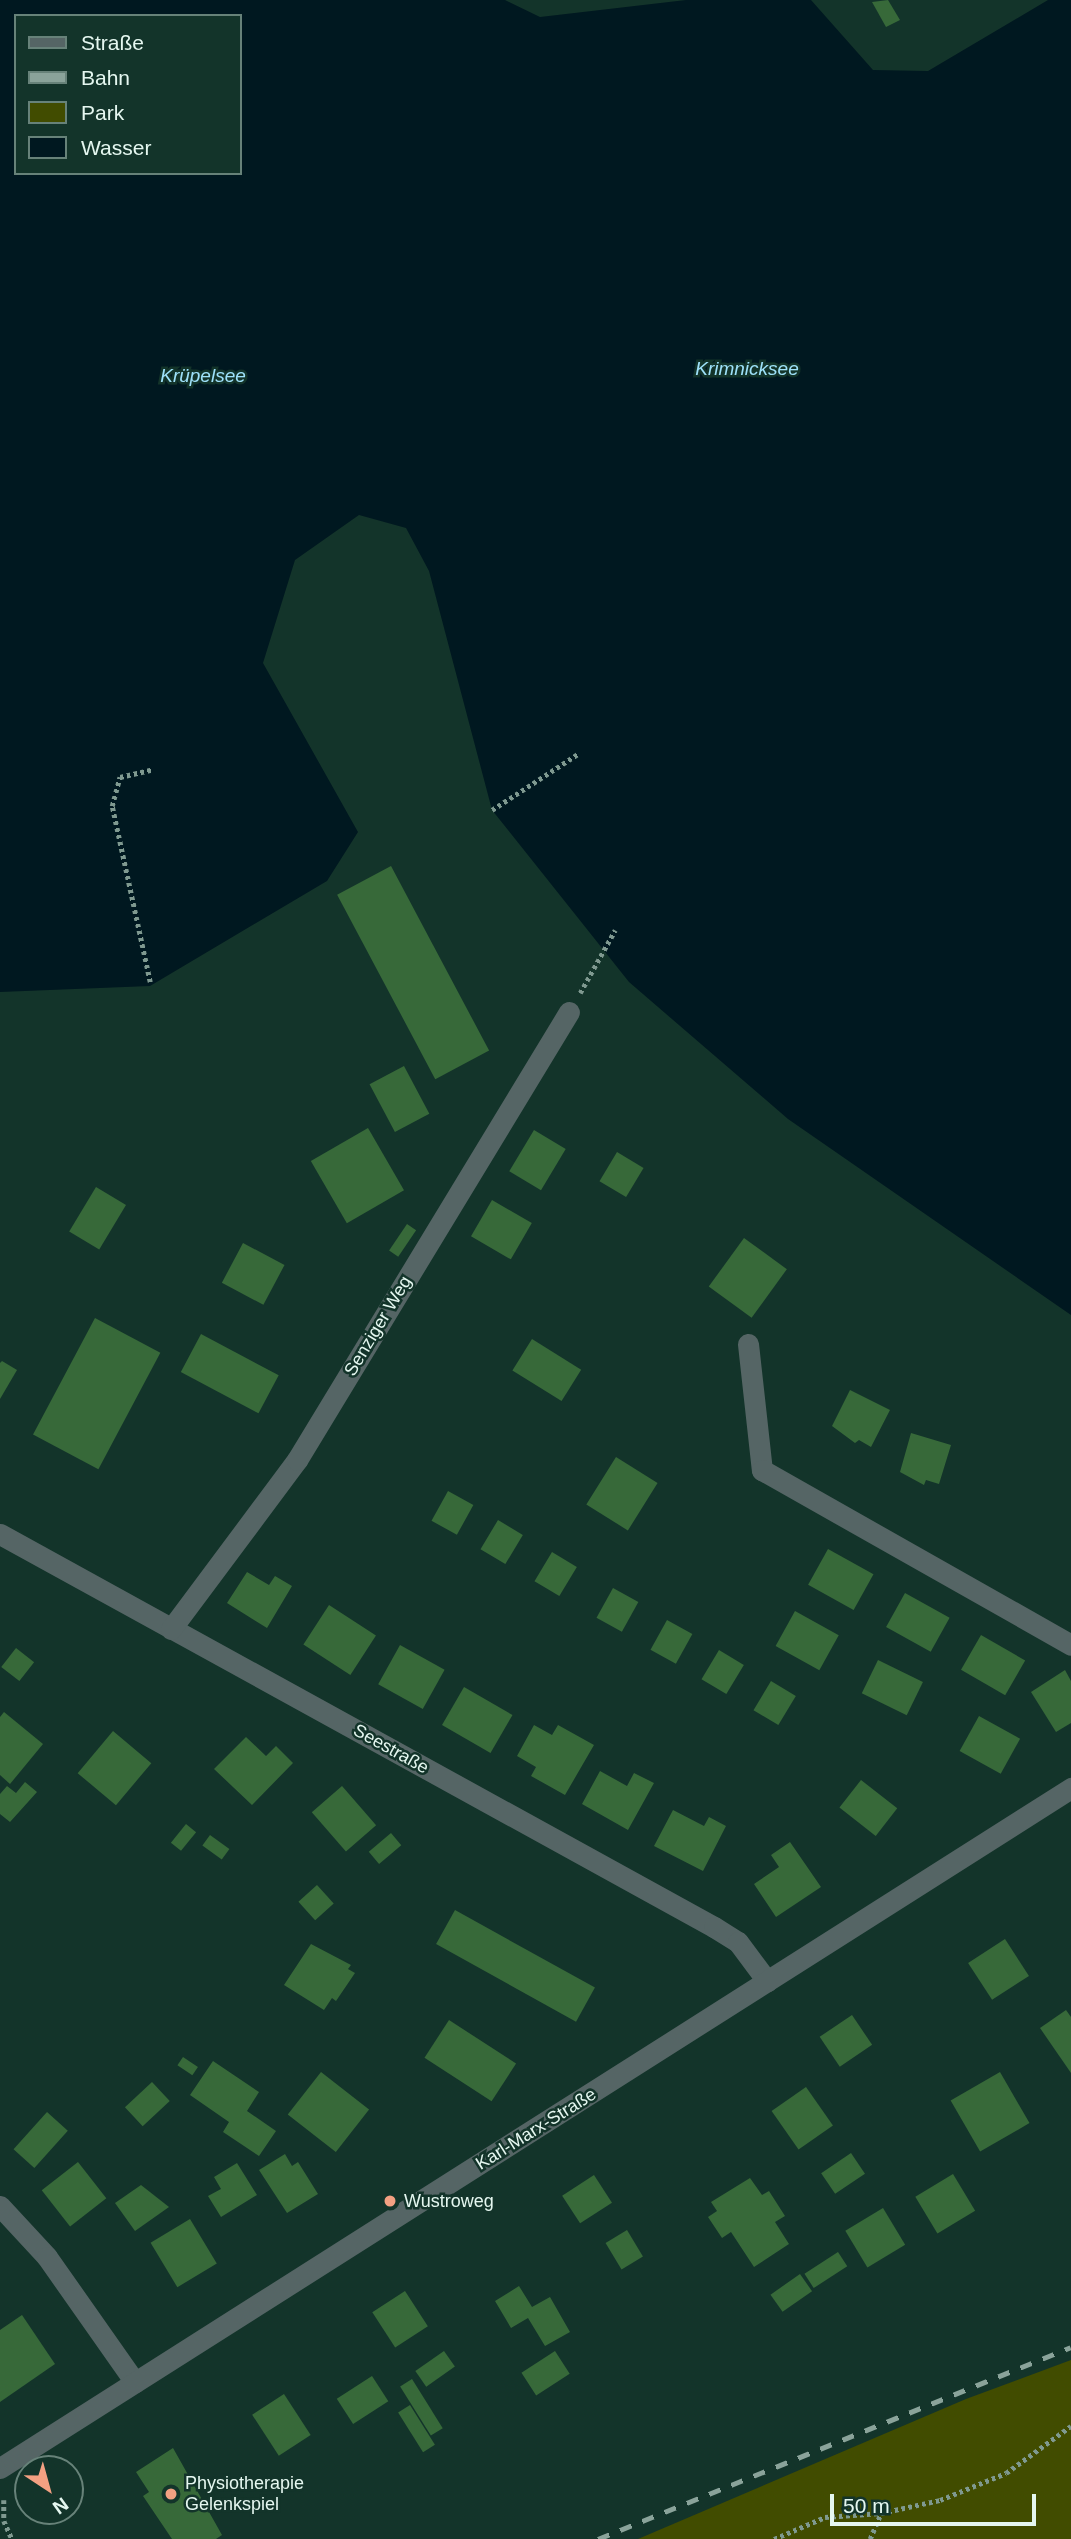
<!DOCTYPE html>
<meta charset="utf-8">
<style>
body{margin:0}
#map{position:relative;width:1071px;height:2539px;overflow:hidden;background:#13342a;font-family:Arial,sans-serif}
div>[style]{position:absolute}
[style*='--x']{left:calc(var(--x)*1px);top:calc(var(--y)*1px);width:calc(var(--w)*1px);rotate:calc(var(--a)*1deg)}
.green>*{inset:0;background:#414c00}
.water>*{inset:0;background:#001820}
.building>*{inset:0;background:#376939;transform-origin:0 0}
.path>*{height:4.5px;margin-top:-2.25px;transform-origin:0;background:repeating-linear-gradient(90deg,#7f9990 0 3.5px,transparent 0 7px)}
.minor>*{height:21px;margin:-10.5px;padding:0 10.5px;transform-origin:10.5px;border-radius:10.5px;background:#556565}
.rail>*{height:5px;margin-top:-2.5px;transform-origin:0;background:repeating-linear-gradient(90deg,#8aa39a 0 12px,transparent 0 24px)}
.dots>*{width:19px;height:19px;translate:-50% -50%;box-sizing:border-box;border:4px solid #13342a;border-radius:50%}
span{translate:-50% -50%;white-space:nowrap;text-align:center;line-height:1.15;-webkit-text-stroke:5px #13342a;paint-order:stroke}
.street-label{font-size:18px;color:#e5f7f0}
.poi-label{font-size:18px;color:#e5f7f0}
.left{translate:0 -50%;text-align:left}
.water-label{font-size:19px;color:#9ee1f9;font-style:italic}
.legend{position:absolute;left:14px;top:14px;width:228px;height:161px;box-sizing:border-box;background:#13342a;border:2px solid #678279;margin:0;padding:9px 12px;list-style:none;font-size:21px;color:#e5f7f0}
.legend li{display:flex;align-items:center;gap:14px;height:35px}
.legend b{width:35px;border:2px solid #678279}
.north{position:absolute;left:14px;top:2455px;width:70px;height:70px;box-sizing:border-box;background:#13342a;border:2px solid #678279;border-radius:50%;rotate:144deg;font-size:19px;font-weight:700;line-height:28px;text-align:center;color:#e5f7f0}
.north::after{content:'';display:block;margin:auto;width:24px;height:32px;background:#f3a082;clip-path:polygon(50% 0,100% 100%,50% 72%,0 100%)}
.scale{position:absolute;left:830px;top:2494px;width:206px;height:32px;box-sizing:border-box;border:4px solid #e5f7f0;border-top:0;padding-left:9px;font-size:21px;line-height:24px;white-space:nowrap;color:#e5f7f0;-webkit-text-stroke:5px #13342a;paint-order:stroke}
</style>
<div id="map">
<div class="green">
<i style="clip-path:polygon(1071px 2360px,1071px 2539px,638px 2539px,966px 2399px)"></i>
</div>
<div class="water">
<i style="clip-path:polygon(evenodd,0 0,505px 0,540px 17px,686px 0,811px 0,873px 70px,928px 71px,1048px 0,1071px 0,1071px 1315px,788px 1119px,629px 982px,492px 810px,429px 571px,406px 528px,359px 515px,295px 560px,263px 663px,358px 832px,327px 881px,150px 986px,0 992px,0 0,16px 16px,240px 16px,240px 173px,16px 173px,16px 16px)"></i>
</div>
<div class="building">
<i style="clip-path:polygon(888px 0,900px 20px,886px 27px,872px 2px)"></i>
<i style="left:391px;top:866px;width:209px;height:61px;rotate:62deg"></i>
<i style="left:404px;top:1066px;width:54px;height:39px;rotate:62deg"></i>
<i style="left:368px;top:1128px;width:72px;height:66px;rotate:60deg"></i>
<i style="left:534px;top:1130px;width:37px;height:48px;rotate:31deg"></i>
<i style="left:617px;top:1152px;width:31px;height:34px;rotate:31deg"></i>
<i style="left:96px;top:1187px;width:35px;height:52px;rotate:31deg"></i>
<i style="left:492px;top:1200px;width:46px;height:42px;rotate:30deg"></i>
<i style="left:407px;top:1224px;width:11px;height:32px;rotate:34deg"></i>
<i style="left:744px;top:1238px;width:53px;height:60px;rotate:36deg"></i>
<i style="left:243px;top:1243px;width:47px;height:45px;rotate:28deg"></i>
<i style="left:95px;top:1318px;width:74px;height:132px;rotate:28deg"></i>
<i style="left:201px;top:1334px;width:88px;height:43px;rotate:28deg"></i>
<i style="left:532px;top:1339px;width:58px;height:37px;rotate:32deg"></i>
<i style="clip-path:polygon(2px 1361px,17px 1370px,0 1399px,0 1363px)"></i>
<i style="clip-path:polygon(850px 1390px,890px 1410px,871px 1447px,859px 1440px,855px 1443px,832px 1426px)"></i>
<i style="clip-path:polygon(911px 1433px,951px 1445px,939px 1484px,926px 1480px,924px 1485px,900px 1472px)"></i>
<i style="left:616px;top:1457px;width:49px;height:56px;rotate:32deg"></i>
<i style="left:448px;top:1491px;width:29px;height:34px;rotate:29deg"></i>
<i style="left:498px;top:1520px;width:29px;height:34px;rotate:31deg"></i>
<i style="left:828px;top:1549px;width:52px;height:41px;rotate:29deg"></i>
<i style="left:552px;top:1552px;width:29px;height:34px;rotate:31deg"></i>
<i style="clip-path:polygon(247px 1572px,269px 1585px,275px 1576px,292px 1586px,267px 1628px,227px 1603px)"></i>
<i style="left:613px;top:1588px;width:29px;height:34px;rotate:29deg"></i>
<i style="left:905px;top:1593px;width:51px;height:39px;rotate:29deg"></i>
<i style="left:329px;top:1605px;width:56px;height:47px;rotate:33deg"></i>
<i style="left:795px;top:1611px;width:50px;height:40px;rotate:29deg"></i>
<i style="left:667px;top:1620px;width:29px;height:34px;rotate:29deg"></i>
<i style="left:981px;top:1635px;width:51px;height:40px;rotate:30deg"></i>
<i style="left:400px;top:1645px;width:51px;height:45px;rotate:29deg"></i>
<i style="left:16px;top:1648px;width:23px;height:24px;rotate:38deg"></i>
<i style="left:719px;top:1650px;width:29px;height:34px;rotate:31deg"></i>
<i style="left:878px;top:1660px;width:50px;height:37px;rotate:26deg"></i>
<i style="clip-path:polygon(1065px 1670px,1071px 1681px,1071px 1723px,1056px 1732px,1031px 1692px)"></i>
<i style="left:771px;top:1681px;width:29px;height:34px;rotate:31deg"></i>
<i style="left:464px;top:1687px;width:56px;height:44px;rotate:30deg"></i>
<i style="clip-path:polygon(4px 1712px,43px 1744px,10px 1784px,0 1775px,0 1717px)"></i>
<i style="left:979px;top:1716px;width:47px;height:40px;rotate:29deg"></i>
<i style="clip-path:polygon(534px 1725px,552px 1735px,558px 1725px,594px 1745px,565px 1795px,531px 1776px,536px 1767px,517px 1756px)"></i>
<i style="left:113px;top:1731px;width:50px;height:55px;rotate:40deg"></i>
<i style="clip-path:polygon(246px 1737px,266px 1756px,276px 1746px,293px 1763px,252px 1805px,214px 1769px)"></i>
<i style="clip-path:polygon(600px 1771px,627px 1786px,634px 1773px,654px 1783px,628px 1830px,582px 1804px)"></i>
<i style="left:861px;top:1780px;width:46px;height:35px;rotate:38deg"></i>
<i style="clip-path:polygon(25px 1782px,37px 1792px,10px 1822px,0 1814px,0 1794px,7px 1786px,16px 1793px)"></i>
<i style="left:342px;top:1786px;width:52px;height:40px;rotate:49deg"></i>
<i style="clip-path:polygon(673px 1810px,704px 1826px,709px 1817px,726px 1826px,703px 1871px,654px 1846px)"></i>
<i style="left:186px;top:1824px;width:13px;height:24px;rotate:39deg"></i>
<i style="left:391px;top:1833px;width:16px;height:29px;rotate:50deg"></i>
<i style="left:210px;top:1835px;width:24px;height:13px;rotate:36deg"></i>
<i style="clip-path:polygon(790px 1842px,821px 1887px,776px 1917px,754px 1884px,779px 1867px,771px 1855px)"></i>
<i style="left:317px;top:1885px;width:25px;height:25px;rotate:48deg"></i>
<i style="left:455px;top:1910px;width:160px;height:39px;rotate:29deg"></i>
<i style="left:1005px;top:1939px;width:44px;height:44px;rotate:57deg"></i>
<i style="clip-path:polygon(311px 1944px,351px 1965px,348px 1969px,355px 1973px,336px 2001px,332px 1998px,324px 2010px,284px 1985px)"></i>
<i style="clip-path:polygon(1066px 2010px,1071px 2017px,1071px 2073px,1040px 2028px)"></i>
<i style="left:852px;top:2015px;width:36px;height:39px;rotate:56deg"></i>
<i style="left:449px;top:2020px;width:80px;height:45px;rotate:33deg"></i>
<i style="left:183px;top:2057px;width:18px;height:10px;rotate:34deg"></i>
<i style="clip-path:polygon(213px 2061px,259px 2092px,247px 2111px,276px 2131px,259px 2156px,223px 2132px,229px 2122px,190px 2095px)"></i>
<i style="left:321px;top:2072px;width:61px;height:54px;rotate:38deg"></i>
<i style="left:1000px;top:2072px;width:59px;height:57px;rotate:60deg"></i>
<i style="left:152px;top:2082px;width:26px;height:37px;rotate:47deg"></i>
<i style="left:806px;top:2087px;width:47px;height:42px;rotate:55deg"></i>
<i style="left:47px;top:2112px;width:28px;height:50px;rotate:42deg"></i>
<i style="left:851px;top:2153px;width:25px;height:36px;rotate:56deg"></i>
<i style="clip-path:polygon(285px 2154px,292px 2166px,298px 2162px,318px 2194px,287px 2213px,259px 2170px)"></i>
<i style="left:78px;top:2162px;width:46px;height:46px;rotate:52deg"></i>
<i style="clip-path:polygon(237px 2163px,257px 2195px,221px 2217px,208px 2196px,221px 2189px,214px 2177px)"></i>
<i style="left:953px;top:2174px;width:43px;height:44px;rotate:59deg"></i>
<i style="left:594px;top:2175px;width:33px;height:38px;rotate:57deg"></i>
<i style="clip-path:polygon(750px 2178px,762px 2195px,769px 2191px,785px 2216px,775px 2222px,789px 2244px,754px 2267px,731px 2232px,722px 2238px,708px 2217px,717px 2211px,711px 2202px)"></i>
<i style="clip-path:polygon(141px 2185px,169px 2207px,135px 2231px,115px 2203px)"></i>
<i style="left:883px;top:2208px;width:43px;height:44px;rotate:59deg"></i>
<i style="left:190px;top:2219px;width:52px;height:46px;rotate:59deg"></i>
<i style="left:627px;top:2230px;width:31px;height:25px;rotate:59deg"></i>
<i style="left:838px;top:2252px;width:17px;height:40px;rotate:57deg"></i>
<i style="left:800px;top:2274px;width:21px;height:36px;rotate:55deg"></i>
<i style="clip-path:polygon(519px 2286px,532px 2307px,550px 2297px,570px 2332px,545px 2346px,528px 2318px,511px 2328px,495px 2301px)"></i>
<i style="left:405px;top:2291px;width:42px;height:39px;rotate:57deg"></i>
<i style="clip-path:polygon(22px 2315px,55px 2364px,0 2402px,0 2330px)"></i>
<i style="left:444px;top:2351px;width:19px;height:35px;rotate:55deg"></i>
<i style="left:555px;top:2351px;width:27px;height:40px;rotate:57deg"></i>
<i style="left:372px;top:2376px;width:30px;height:42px;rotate:57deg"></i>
<i style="left:412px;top:2379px;width:58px;height:14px;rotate:58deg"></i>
<i style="left:284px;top:2394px;width:49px;height:38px;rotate:57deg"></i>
<i style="left:410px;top:2405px;width:47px;height:14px;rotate:58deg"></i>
<i style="clip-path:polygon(173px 2448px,222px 2535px,216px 2539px,172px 2539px,143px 2496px,149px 2492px,136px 2472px)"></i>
</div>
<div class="path">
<i style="--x:492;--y:810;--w:103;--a:-33.1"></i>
<i style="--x:150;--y:982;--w:180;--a:-102.2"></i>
<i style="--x:112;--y:806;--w:30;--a:-75"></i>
<i style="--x:120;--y:777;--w:32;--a:-13"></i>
<i style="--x:580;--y:993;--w:72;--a:-60.9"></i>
<i style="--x:4;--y:2500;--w:21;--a:90"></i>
<i style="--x:4;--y:2521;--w:20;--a:66"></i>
<i style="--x:774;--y:2539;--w:56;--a:-23.3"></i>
<i style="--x:825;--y:2517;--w:56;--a:-4.1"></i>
<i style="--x:881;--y:2513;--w:60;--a:-12.4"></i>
<i style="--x:940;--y:2500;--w:71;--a:-22.2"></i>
<i style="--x:1006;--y:2473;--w:80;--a:-35.9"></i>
<i style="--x:870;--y:2539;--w:28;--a:-67"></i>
</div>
<div class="minor">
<i style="--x:748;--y:1344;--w:127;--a:83.7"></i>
<i style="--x:762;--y:1470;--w:355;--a:29.5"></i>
<i style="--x:0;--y:1534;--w:815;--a:28.83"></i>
<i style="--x:714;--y:1927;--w:28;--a:32"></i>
<i style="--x:738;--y:1942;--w:49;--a:53.4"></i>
<i style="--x:171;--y:1629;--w:211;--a:-53.3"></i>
<i style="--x:297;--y:1460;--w:524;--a:-58.74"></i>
<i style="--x:0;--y:2206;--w:69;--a:47.3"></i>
<i style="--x:47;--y:2257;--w:153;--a:54.9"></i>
<i style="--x:0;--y:2468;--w:1269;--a:-32.41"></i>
</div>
<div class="rail">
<i style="--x:598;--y:2539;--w:510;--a:-22.09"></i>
</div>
<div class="dots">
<i style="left:390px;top:2201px;background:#f3a082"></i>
<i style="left:171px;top:2494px;background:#f3a082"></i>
</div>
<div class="street-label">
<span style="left:378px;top:1326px;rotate:-59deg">Senziger Weg</span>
<span style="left:391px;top:1749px;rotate:29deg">Seestraße</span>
<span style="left:536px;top:2129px;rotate:-32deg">Karl-Marx-Straße</span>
</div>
<div class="poi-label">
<span class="left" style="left:404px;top:2201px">Wustroweg</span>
<span class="left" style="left:185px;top:2494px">Physiotherapie<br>Gelenkspiel</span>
</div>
<div class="water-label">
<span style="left:747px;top:369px">Krimnicksee</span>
<span style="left:203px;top:376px">Krüpelsee</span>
</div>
<ul class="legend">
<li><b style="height:9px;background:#556565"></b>Straße</li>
<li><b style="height:9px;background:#8aa39a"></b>Bahn</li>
<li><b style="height:19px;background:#414c00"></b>Park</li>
<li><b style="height:19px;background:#001820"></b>Wasser</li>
</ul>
<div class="north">N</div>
<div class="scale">50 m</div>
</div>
